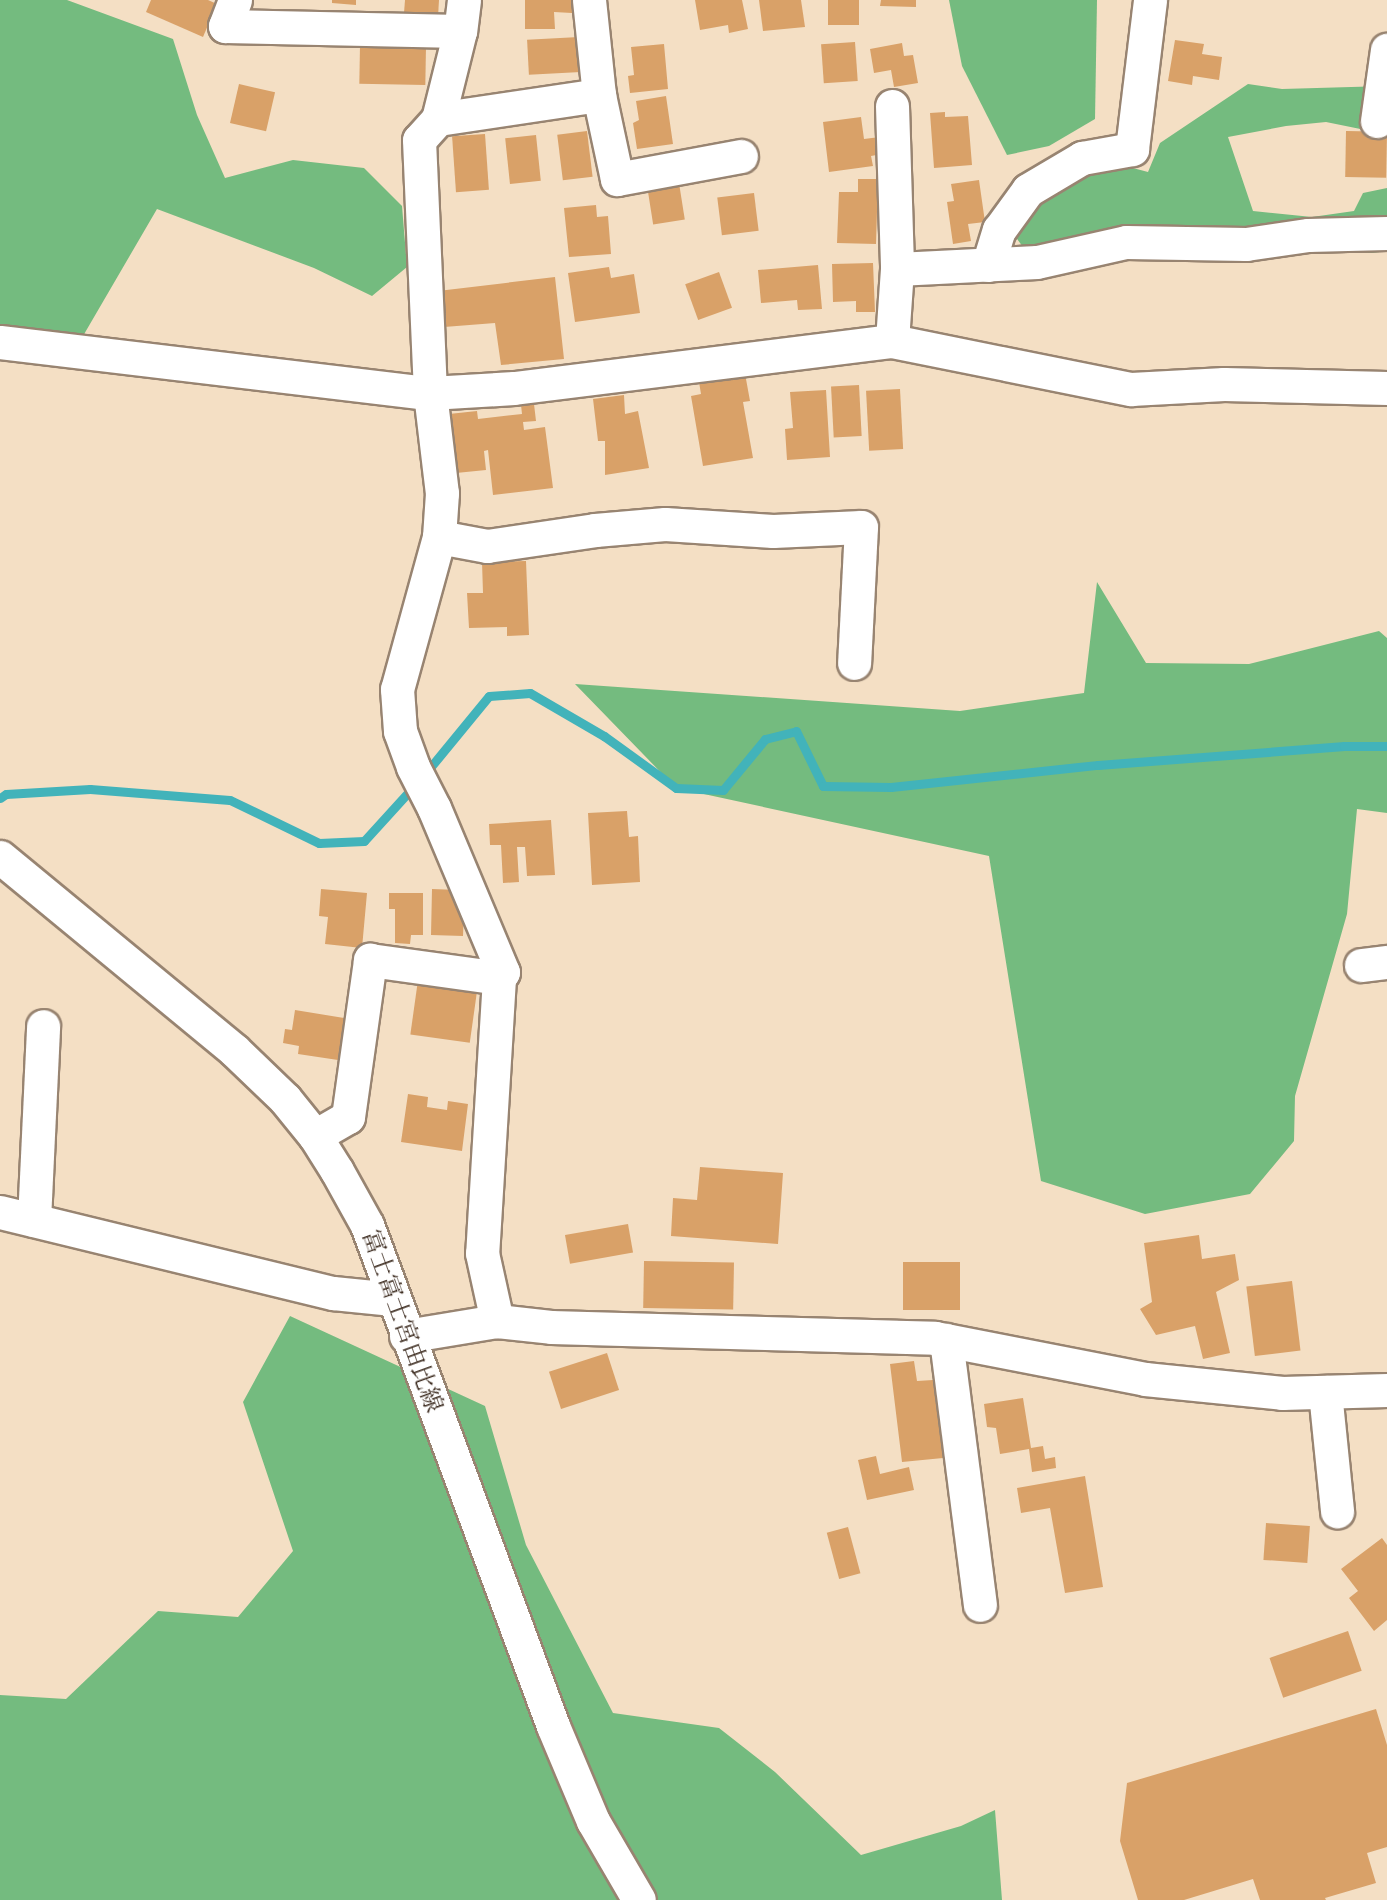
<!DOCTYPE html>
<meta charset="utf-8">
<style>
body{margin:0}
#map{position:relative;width:1387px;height:1900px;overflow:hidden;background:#f4dfc4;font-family:"IM FELL Great Primer","Noto Serif JP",serif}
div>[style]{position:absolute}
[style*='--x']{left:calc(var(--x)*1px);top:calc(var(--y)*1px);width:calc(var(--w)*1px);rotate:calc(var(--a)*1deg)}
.forest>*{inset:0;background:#74bb7f}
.stream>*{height:9px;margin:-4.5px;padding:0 4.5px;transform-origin:4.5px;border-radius:4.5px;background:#42b3ba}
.building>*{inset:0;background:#d9a168;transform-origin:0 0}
.roads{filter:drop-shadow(2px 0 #988471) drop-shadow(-2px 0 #988471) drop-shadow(0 2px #988471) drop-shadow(0 -2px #988471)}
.minor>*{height:33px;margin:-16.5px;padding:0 16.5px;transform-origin:16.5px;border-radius:16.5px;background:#fff}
.major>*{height:33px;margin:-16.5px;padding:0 16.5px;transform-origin:16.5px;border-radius:16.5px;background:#fff}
span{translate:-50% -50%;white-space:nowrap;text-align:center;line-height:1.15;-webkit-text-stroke:4.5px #fff;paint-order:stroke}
.street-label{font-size:24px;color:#3b2a1e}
</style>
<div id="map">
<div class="forest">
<i style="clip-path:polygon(0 0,67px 0,173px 39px,197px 115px,225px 178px,293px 160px,364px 168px,402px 206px,407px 267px,372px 296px,314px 268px,157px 209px,83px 336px,0 325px)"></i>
<i style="clip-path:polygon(949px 0,1097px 0,1095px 119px,1049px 146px,1007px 155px,962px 66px)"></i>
<i style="clip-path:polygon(1248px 84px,1282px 89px,1386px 86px,1385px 134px,1326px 122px,1286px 126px,1228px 137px,1253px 211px,1312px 217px,1354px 211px,1363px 193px,1387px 188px,1387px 251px,1372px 253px,1300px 249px,1031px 258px,1006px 224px,1095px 158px,1148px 172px,1160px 143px)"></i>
<i style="clip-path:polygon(1097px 582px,1146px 663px,1249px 664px,1379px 631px,1387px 638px,1387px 813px,1357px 809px,1347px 914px,1295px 1096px,1294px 1141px,1250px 1194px,1145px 1214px,1041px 1181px,989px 856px,676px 788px,575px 684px,960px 711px,1084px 693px)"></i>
<i style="clip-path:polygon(290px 1316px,485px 1406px,526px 1545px,613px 1713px,719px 1728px,775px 1772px,861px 1855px,961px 1826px,995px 1810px,1002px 1900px,0 1900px,0 1695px,66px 1699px,158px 1611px,238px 1617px,293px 1551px,243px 1402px)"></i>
</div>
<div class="stream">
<i style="--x:424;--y:775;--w:102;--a:-50.6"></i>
<i style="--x:489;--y:696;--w:41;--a:-4.2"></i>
<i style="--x:530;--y:693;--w:86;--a:30.2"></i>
<i style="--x:604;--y:736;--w:89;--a:35.8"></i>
<i style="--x:676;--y:788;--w:47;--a:2.4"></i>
<i style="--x:723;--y:790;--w:66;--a:-50.5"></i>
<i style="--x:765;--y:739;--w:32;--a:-14"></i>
<i style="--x:796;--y:731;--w:61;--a:63.9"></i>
<i style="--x:823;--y:786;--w:68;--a:0.8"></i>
<i style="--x:891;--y:787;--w:208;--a:-6.1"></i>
<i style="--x:1098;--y:765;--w:247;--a:-4.4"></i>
<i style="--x:1344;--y:746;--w:43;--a:0"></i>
<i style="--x:0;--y:798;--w:7;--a:-34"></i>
<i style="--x:6;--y:794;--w:84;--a:-3.4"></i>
<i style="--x:90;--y:789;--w:140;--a:4.5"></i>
<i style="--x:230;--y:800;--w:99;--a:25.8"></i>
<i style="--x:319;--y:843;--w:45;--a:-2.5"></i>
<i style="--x:364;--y:841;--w:76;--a:-47.7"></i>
</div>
<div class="building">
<i style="clip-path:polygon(151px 0,208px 0,217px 4px,203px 37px,146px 12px)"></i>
<i style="clip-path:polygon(332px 0,356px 0,356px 5px,332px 3px)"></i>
<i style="clip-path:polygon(405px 0,439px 0,438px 17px,404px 13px)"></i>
<i style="clip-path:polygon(525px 0,572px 0,572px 13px,554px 12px,555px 29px,525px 29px)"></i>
<i style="clip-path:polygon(695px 0,742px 0,748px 29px,729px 33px,728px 25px,700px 30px)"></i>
<i style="clip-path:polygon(759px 0,801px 0,805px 27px,763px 31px)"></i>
<i style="left:828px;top:0;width:31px;height:25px"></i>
<i style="clip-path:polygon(881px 0,916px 0,916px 7px,880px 6px)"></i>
<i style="left:579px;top:37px;width:35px;height:52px;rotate:87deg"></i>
<i style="clip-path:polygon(1175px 40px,1204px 44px,1202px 54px,1222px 57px,1219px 80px,1193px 76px,1192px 85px,1168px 81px)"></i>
<i style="left:855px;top:42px;width:39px;height:34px;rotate:86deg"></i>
<i style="clip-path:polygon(902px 43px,904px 56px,913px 55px,918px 83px,894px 87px,891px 70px,874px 73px,870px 49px)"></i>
<i style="clip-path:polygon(664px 44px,668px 89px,630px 93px,628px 76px,634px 75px,631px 47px)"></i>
<i style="left:426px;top:46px;width:39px;height:66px;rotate:91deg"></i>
<i style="left:239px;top:84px;width:37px;height:40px;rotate:13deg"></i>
<i style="clip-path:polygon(666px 96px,673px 144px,637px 149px,633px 123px,639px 120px,636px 101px)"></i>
<i style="clip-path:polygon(945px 112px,945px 117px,968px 116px,972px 165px,934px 168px,930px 113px)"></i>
<i style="clip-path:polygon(861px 117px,864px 139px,880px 137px,882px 154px,871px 156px,873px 166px,829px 172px,823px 122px)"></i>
<i style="left:587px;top:131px;width:46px;height:30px;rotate:83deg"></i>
<i style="left:1346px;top:131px;width:41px;height:46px;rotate:1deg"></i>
<i style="left:485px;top:134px;width:56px;height:33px;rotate:86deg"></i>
<i style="left:536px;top:135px;width:46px;height:31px;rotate:84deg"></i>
<i style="clip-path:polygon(858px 179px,878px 179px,876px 244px,837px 243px,839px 192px,858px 192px)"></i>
<i style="clip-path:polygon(979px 180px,985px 222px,968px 224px,971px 241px,953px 244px,947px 202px,954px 201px,951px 184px)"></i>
<i style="left:679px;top:183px;width:37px;height:32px;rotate:81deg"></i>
<i style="left:754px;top:193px;width:38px;height:37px;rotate:83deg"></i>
<i style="clip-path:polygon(596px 205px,597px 217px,608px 216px,611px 254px,569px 257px,564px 208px)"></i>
<i style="clip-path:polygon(873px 263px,875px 312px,856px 312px,856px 301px,833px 302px,832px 264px)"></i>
<i style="clip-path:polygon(818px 265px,822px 309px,798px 310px,797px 300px,761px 303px,758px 270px)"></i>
<i style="clip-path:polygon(609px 267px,611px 278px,634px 274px,640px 313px,575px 322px,568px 273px)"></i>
<i style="left:719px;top:272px;width:38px;height:36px;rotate:70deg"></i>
<i style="clip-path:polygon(555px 277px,564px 359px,501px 365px,495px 323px,444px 327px,438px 291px)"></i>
<i style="clip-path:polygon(744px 368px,750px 401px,743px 402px,753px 458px,703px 466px,691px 396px,701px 394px,698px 376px)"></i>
<i style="left:859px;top:385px;width:51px;height:28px;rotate:87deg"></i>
<i style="left:900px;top:389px;width:60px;height:34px;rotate:87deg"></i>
<i style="clip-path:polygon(826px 390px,830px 457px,787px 460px,785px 429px,793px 428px,790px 392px)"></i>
<i style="clip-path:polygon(624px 395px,625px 414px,638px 411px,649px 468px,605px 475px,605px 441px,598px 441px,593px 399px)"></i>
<i style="clip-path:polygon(534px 404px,536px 421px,523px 422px,524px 430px,545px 427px,553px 488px,493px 495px,488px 450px,484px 451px,486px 470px,456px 473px,449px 414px,477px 411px,478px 419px,522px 414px,521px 405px)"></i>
<i style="clip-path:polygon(526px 561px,529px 635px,507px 636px,507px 627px,469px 628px,467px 593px,483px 593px,482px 562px)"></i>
<i style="clip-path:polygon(627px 811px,629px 837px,638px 836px,640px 882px,592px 885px,588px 813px)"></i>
<i style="clip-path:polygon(551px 820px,555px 875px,527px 876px,525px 847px,517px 847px,519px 882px,503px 883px,501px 845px,490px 845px,489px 824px)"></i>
<i style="clip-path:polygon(321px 889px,367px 893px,362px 948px,325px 944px,328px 917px,319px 916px)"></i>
<i style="clip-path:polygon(432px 889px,458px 890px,457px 909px,464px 909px,463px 936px,431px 935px)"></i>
<i style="clip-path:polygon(389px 893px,423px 893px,423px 935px,411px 935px,410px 944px,395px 943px,395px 909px,389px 909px)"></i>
<i style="left:418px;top:980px;width:60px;height:55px;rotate:8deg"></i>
<i style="clip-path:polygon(295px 1010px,344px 1018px,338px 1060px,298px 1054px,299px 1046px,283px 1043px,285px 1029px,292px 1030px)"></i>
<i style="clip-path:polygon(408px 1094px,428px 1097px,427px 1107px,447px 1110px,448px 1101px,468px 1104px,462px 1151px,401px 1142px)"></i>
<i style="clip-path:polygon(700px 1167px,783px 1173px,778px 1244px,671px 1236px,673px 1198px,697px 1200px)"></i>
<i style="left:628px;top:1224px;width:29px;height:64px;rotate:80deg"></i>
<i style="clip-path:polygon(1199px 1235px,1202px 1259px,1235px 1254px,1239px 1280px,1216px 1292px,1230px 1353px,1203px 1359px,1195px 1326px,1156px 1335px,1140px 1309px,1152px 1302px,1144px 1243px)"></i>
<i style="left:644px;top:1261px;width:90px;height:47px;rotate:1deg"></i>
<i style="left:903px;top:1262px;width:57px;height:48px"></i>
<i style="left:1292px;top:1281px;width:70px;height:46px;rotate:83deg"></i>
<i style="left:607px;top:1353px;width:39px;height:61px;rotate:72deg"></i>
<i style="clip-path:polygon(914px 1361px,917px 1381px,933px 1380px,943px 1458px,902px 1462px,890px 1364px)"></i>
<i style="clip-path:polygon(1023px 1398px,1031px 1448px,1043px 1446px,1045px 1459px,1055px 1457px,1056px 1468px,1032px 1472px,1029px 1449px,1000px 1454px,996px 1428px,987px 1427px,984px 1404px)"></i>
<i style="clip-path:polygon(876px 1456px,880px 1474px,909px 1467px,914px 1490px,867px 1500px,858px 1460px)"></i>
<i style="clip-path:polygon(1085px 1476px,1103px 1587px,1065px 1593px,1050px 1508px,1021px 1513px,1017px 1488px)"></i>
<i style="left:1266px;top:1523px;width:44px;height:37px;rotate:4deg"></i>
<i style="left:848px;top:1527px;width:48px;height:22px;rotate:75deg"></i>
<i style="clip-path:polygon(1382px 1538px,1387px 1545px,1387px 1620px,1374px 1631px,1349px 1598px,1358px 1591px,1341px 1569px)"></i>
<i style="left:1348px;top:1631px;width:42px;height:83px;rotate:71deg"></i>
<i style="clip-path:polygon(1376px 1709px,1387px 1745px,1387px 1847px,1367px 1853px,1376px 1883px,1325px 1898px,1326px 1900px,1260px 1900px,1253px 1879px,1184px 1900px,1138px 1900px,1120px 1841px,1127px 1783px)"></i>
</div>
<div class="roads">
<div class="minor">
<i style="--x:235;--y:0;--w:28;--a:111"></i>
<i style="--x:225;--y:26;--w:235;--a:1.2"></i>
<i style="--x:464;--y:0;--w:31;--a:97"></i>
<i style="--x:460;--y:31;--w:91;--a:104"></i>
<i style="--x:438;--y:119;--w:28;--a:132"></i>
<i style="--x:419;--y:140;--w:253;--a:87.5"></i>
<i style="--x:430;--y:393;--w:101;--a:83.2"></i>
<i style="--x:442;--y:493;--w:44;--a:93.9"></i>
<i style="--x:439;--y:537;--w:158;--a:105.4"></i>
<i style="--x:397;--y:689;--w:42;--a:85.9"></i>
<i style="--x:400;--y:731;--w:38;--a:70"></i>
<i style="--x:413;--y:767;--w:46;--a:62.9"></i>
<i style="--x:434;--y:808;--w:178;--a:67.2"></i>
<i style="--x:503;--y:972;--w:7;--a:124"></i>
<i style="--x:499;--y:978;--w:276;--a:93.5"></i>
<i style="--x:482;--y:1253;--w:70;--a:77.6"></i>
<i style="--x:589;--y:0;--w:96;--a:84"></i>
<i style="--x:599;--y:95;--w:86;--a:77.9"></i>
<i style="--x:617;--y:179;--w:126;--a:-10.5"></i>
<i style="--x:892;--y:106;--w:163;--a:88.2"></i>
<i style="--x:897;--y:269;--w:72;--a:94"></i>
<i style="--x:438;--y:119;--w:163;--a:-8.5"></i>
<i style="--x:1377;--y:121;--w:72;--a:-82"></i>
<i style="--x:988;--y:265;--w:37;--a:-73"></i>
<i style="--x:999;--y:230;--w:49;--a:-54.1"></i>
<i style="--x:1028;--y:190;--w:63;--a:-30.7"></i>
<i style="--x:1082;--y:158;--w:51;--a:-10.2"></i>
<i style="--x:1132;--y:149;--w:150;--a:-83.1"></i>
<i style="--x:897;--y:269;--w:140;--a:-2.9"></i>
<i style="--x:1037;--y:262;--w:91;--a:-12.7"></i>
<i style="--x:1126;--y:242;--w:120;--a:1"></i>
<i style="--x:1246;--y:244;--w:63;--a:-8.3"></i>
<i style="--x:1308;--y:235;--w:79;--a:-1.5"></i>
<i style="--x:0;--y:342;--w:433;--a:6.8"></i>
<i style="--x:430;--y:393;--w:84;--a:-3.4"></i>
<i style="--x:514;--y:388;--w:381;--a:-7.1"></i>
<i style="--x:892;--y:341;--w:244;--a:11.4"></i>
<i style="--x:1131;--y:389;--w:93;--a:-3.1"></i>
<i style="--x:1224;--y:384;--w:163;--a:1.4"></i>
<i style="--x:439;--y:537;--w:49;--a:10.6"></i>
<i style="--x:487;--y:546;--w:109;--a:-8.4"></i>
<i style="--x:595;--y:530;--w:70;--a:-4.9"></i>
<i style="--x:665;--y:524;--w:108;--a:3.7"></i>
<i style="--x:773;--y:531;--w:88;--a:-2.6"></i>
<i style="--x:861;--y:527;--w:136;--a:92.9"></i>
<i style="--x:1361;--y:965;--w:26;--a:-7"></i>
<i style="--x:315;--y:1136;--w:38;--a:-30"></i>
<i style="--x:348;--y:1117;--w:159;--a:-82"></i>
<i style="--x:370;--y:960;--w:130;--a:7.9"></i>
<i style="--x:0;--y:1212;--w:343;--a:13.7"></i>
<i style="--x:333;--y:1293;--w:60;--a:5.7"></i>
<i style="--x:34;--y:1220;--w:194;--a:-87.3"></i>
<i style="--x:406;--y:1336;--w:92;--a:-9.4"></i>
<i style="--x:497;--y:1321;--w:54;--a:6.3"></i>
<i style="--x:551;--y:1327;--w:384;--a:1.6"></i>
<i style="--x:935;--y:1338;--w:214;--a:11"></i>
<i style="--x:1145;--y:1379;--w:138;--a:5.8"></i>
<i style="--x:1282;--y:1393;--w:105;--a:-1.6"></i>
<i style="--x:946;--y:1340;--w:267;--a:82.7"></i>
<i style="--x:1325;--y:1392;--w:120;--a:84.2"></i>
</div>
<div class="major">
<i style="--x:0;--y:857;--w:303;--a:39.5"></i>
<i style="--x:234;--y:1050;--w:71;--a:43.9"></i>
<i style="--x:285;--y:1099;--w:48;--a:51"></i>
<i style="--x:315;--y:1136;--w:41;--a:57.8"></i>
<i style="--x:337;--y:1171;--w:62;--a:60.9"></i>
<i style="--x:367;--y:1225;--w:534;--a:69.63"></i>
<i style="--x:553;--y:1726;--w:103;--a:67.2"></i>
<i style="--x:593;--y:1821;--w:91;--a:59.8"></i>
</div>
</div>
<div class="street-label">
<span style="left:402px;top:1321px;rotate:70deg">富士富士宮由比線</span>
</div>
</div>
